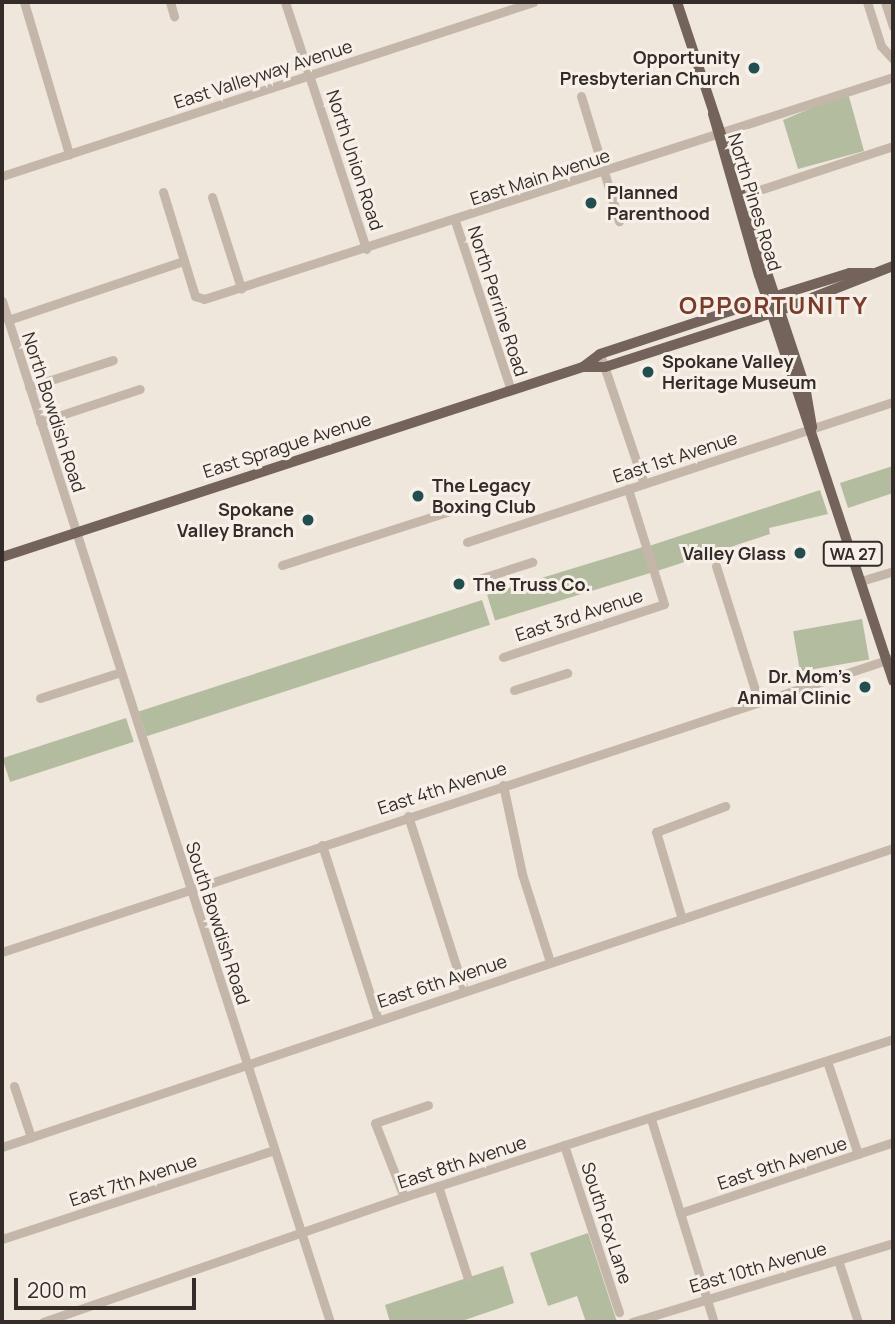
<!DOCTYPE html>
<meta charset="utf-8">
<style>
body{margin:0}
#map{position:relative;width:895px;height:1324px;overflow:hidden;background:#efe6dc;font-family:Manrope,sans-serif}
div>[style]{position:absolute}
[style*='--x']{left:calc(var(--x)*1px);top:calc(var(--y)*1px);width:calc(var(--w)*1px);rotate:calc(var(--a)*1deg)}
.green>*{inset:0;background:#b3bc9e;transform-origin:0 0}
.minor>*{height:9px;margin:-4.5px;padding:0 4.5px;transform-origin:4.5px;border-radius:4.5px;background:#c5b6aa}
.major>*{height:10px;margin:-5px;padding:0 5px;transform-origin:5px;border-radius:5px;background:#74635b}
.dots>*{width:19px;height:19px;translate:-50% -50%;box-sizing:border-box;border:4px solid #f7f0e8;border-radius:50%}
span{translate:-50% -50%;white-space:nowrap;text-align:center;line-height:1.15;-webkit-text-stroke:6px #f7f0e8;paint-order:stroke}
.shield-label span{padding:2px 5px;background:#f7f0e8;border:2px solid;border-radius:5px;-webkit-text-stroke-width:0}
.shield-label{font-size:16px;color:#342c28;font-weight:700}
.poi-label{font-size:18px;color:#342c28;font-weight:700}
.right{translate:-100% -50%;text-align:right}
.left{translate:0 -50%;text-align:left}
.street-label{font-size:18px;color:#342c28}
.district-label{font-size:24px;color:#793c2b;font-weight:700;letter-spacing:2px}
.frame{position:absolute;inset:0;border:4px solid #342c28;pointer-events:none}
.scale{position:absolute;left:14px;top:1278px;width:182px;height:32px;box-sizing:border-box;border:4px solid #342c28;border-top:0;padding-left:9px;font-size:21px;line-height:24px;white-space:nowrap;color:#342c28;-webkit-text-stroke:5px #f7f0e8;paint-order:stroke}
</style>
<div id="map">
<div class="green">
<i style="clip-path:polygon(848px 93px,864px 151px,798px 169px,783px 120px)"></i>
<i style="clip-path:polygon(893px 466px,893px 493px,848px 508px,840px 483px)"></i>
<i style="clip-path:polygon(820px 490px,828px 514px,769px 528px,770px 534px,657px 571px,649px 546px)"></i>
<i style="left:643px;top:547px;width:27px;height:163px;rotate:73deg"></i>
<i style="left:482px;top:600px;width:26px;height:361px;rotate:72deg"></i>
<i style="left:862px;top:619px;width:41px;height:70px;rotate:80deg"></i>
<i style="left:126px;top:718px;width:25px;height:130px;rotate:72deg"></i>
<i style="clip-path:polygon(588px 1233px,617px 1322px,586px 1322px,577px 1296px,548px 1306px,530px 1253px)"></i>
<i style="clip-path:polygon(503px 1266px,514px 1303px,459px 1322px,390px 1322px,385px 1305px)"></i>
</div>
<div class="minor">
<i style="--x:24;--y:2;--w:159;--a:73.5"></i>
<i style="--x:170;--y:2;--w:15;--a:74"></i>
<i style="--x:285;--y:2;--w:260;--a:71.8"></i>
<i style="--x:867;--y:2;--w:46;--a:72.3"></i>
<i style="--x:881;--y:46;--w:18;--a:47"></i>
<i style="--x:885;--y:2;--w:26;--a:72"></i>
<i style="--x:581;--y:96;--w:131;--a:73.1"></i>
<i style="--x:2;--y:176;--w:559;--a:-18.14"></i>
<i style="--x:163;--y:192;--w:109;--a:72.9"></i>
<i style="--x:195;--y:296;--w:9;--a:18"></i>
<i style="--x:204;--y:299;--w:724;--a:-17.86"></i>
<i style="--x:744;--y:195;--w:157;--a:-18.2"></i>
<i style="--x:212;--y:197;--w:96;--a:72.3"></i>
<i style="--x:455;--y:221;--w:178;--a:71.7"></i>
<i style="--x:2;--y:301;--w:1072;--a:72.19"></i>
<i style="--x:8;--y:320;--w:185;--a:-18.6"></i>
<i style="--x:600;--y:354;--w:137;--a:71.3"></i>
<i style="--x:29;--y:387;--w:88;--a:-17.8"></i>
<i style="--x:40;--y:422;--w:105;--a:-18.3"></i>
<i style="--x:467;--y:542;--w:448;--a:-18.2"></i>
<i style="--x:282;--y:565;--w:183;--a:-17.8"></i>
<i style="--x:716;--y:566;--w:143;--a:72.5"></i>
<i style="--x:479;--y:579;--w:56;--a:-17.8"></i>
<i style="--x:861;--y:581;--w:34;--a:-17"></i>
<i style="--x:503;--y:657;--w:169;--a:-18.2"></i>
<i style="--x:664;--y:604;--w:121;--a:-107.4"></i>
<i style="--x:514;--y:690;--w:56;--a:-17.8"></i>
<i style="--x:40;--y:698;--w:85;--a:-17.8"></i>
<i style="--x:503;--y:785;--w:91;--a:77.9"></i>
<i style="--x:522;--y:874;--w:92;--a:72.3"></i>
<i style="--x:408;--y:816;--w:183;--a:72.2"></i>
<i style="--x:322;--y:845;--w:183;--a:72.2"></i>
<i style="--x:682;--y:919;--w:91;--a:-106.6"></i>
<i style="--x:656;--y:832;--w:74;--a:-20.6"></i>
<i style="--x:2;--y:952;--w:938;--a:-18.26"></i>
<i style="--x:827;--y:1061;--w:98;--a:71.6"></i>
<i style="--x:14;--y:1086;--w:54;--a:71.6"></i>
<i style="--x:651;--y:1119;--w:213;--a:72.8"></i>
<i style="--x:564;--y:1145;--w:176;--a:71.8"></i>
<i style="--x:2;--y:1147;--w:940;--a:-18.55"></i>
<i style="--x:438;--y:1186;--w:95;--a:72.1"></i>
<i style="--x:404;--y:1197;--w:79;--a:-111.4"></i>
<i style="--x:375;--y:1123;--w:56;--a:-18.8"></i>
<i style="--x:680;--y:1213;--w:225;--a:-18.4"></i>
<i style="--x:2;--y:1239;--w:286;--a:-18.1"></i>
<i style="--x:838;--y:1260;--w:65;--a:72.1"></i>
<i style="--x:43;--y:1322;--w:382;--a:-19.1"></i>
<i style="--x:404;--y:1197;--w:514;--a:-17.91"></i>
<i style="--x:632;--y:1322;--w:273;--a:-16.8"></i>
</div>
<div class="major">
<i style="--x:677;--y:2;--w:405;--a:71.6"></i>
<i style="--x:805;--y:386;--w:42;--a:80.3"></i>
<i style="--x:713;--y:114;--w:167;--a:74.1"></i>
<i style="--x:759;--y:275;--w:428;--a:71.7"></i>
<i style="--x:583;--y:367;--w:21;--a:-37"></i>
<i style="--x:600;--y:354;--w:185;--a:-18.2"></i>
<i style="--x:776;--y:296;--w:77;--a:-17.3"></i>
<i style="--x:850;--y:273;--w:21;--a:0"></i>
<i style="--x:2;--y:557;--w:611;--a:-18.11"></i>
<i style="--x:583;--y:367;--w:22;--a:0"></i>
<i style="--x:605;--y:367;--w:185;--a:-17.9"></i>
<i style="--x:781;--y:310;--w:120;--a:-21.4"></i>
</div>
<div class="dots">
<i style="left:754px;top:68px;background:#234e50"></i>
<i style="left:591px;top:203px;background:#234e50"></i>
<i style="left:648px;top:372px;background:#234e50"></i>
<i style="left:418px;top:496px;background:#234e50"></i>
<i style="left:308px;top:520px;background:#234e50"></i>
<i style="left:800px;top:553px;background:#234e50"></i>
<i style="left:459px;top:584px;background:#234e50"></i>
<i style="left:865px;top:687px;background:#234e50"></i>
</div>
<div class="shield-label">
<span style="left:853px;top:554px">WA 27</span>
</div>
<div class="poi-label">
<span class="right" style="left:740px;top:68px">Opportunity<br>Presbyterian Church</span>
<span class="left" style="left:607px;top:203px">Planned<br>Parenthood</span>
<span class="left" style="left:662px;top:372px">Spokane Valley<br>Heritage Museum</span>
<span class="left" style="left:432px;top:496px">The Legacy<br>Boxing Club</span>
<span class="right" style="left:294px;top:520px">Spokane<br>Valley Branch</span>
<span class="right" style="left:786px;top:553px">Valley Glass</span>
<span class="left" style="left:473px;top:584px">The Truss Co.</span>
<span class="right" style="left:851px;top:687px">Dr. Mom’s<br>Animal Clinic</span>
</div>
<div class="street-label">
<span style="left:263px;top:74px;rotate:-18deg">East Valleyway Avenue</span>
<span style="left:355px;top:160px;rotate:72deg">North Union Road</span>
<span style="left:540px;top:177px;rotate:-18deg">East Main Avenue</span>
<span style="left:755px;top:202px;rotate:73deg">North Pines Road</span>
<span style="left:498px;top:301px;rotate:72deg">North Perrine Road</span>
<span style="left:54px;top:412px;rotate:72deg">North Bowdish Road</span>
<span style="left:287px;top:445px;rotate:-18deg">East Sprague Avenue</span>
<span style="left:675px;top:457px;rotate:-18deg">East 1st Avenue</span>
<span style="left:579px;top:615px;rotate:-18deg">East 3rd Avenue</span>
<span style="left:442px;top:788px;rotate:-18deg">East 4th Avenue</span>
<span style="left:218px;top:923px;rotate:72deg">South Bowdish Road</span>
<span style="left:442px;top:981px;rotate:-18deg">East 6th Avenue</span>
<span style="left:462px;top:1162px;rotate:-18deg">East 8th Avenue</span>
<span style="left:782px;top:1163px;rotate:-18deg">East 9th Avenue</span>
<span style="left:133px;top:1180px;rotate:-18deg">East 7th Avenue</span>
<span style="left:607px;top:1223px;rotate:72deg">South Fox Lane</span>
<span style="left:758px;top:1267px;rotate:-16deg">East 10th Avenue</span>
</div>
<div class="district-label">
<span style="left:774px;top:305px">OPPORTUNITY</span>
</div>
<div class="frame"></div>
<div class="scale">200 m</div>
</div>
